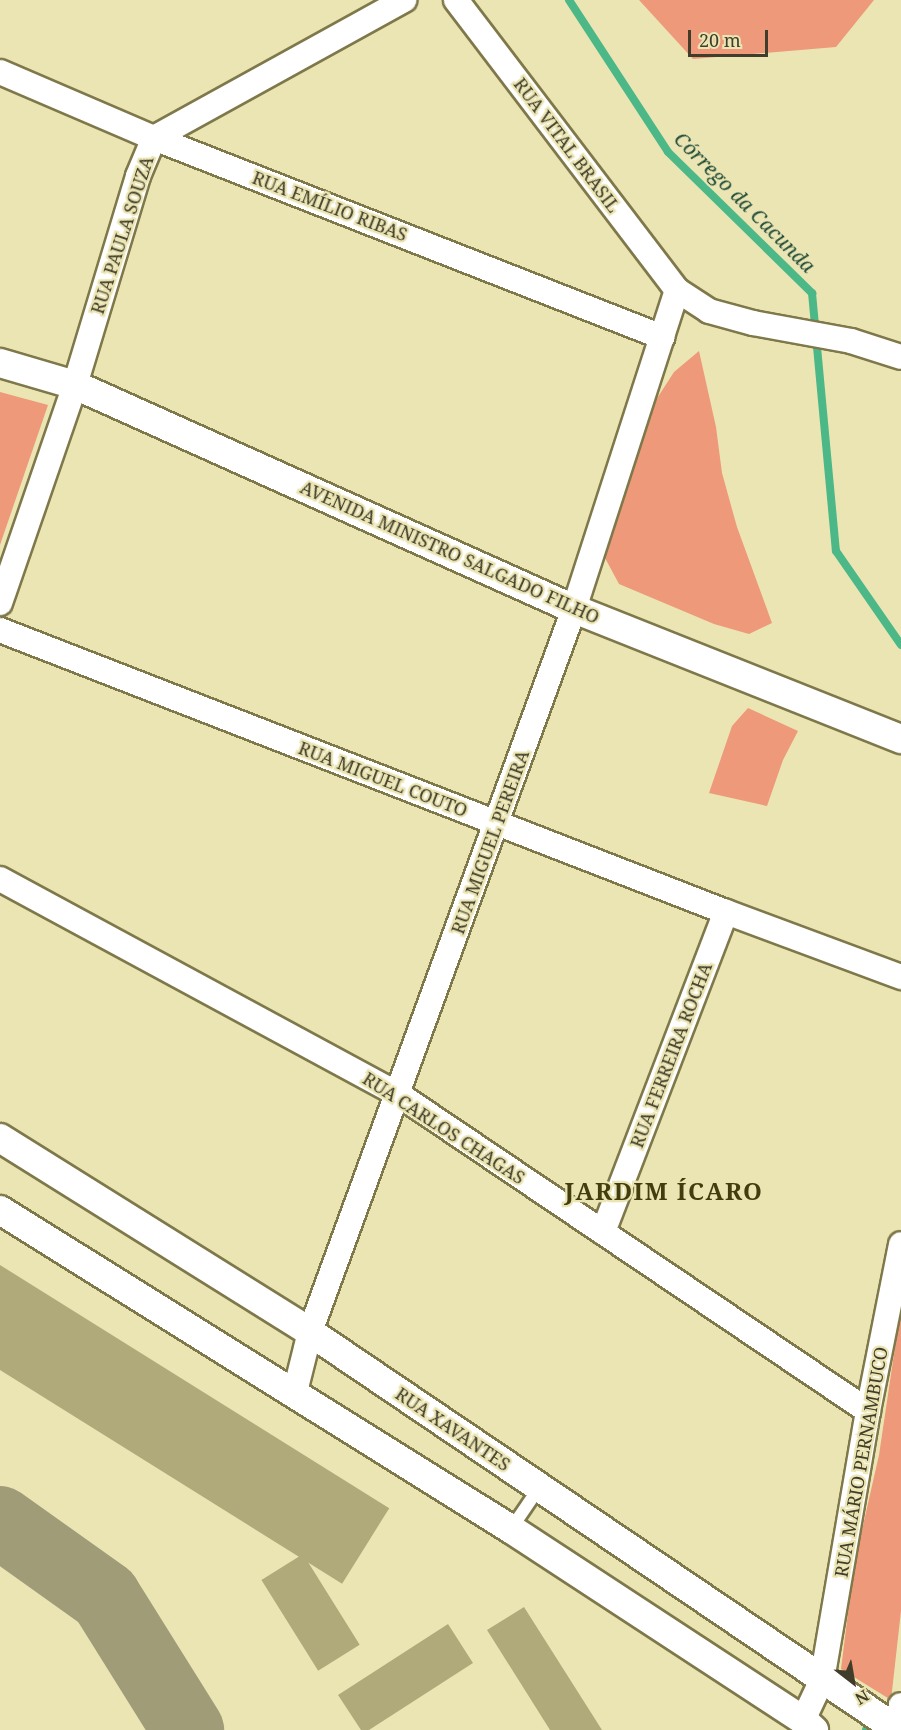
<!DOCTYPE html>
<meta charset="utf-8">
<style>
body{margin:0}
#map{position:relative;width:901px;height:1730px;overflow:hidden;background:#ebe5b4;font-family:"Noto Serif",serif}
div>[style]{position:absolute}
[style*='--x']{left:calc(var(--x)*1px);top:calc(var(--y)*1px);width:calc(var(--w)*1px);rotate:calc(var(--a)*1deg)}
.green>*{inset:0;background:#ed997a}
.stream>*{height:8px;margin:-4px;padding:0 4px;transform-origin:4px;border-radius:4px;background:#4cb787}
.taxiway>*{height:72px;margin:-36px;padding:0 36px;transform-origin:36px;border-radius:36px;background:#a09c78}
.building>*{inset:0;background:#b0aa7b;transform-origin:0 0}
.roads{filter:drop-shadow(2px 0 #7e784a) drop-shadow(-2px 0 #7e784a) drop-shadow(0 2px #7e784a) drop-shadow(0 -2px #7e784a)}
.service>*{height:12px;margin:-6px;padding:0 6px;transform-origin:6px;border-radius:6px;background:#fff}
.minor>*{height:24px;margin:-12px;padding:0 12px;transform-origin:12px;border-radius:12px;background:#fff}
.tertiary>*{height:28px;margin:-14px;padding:0 14px;transform-origin:14px;border-radius:14px;background:#fff}
span{translate:-50% -50%;white-space:nowrap;text-align:center;line-height:1.15;-webkit-text-stroke:4.5px #ebe5b4;paint-order:stroke}
.street-label{font-size:18px;color:#403d2a}
.water-label{font-size:20px;color:#1d4935;font-style:italic}
.district-label{font-size:24px;color:#433c0e;font-weight:700;letter-spacing:1.5px}
.north{position:absolute;left:823px;top:1652px;width:60px;height:60px;-webkit-text-stroke:4px #ebe5b4;paint-order:stroke;rotate:149deg;font-size:16px;font-weight:700;line-height:24px;text-align:center;color:#403d2a}
.north::after{content:'';display:block;margin:auto;width:21px;height:27px;background:#403d2a;clip-path:polygon(50% 0,100% 100%,50% 72%,0 100%)}
.scale{position:absolute;left:688px;top:30px;width:80px;height:27px;box-sizing:border-box;border:3px solid #403d2a;border-top:0;padding-left:8px;font-size:18px;line-height:21px;white-space:nowrap;color:#403d2a;-webkit-text-stroke:4px #ebe5b4;paint-order:stroke}
</style>
<div id="map">
<div class="green">
<i style="clip-path:polygon(639px 0,874px 0,836px 47px,693px 59px)"></i>
<i style="clip-path:polygon(699px 351px,716px 427px,722px 473px,737px 527px,772px 623px,749px 634px,714px 624px,619px 584px,605px 558px,654px 403px,674px 372px)"></i>
<i style="clip-path:polygon(0 392px,48px 405px,0 545px)"></i>
<i style="clip-path:polygon(748px 708px,798px 731px,783px 760px,767px 806px,709px 793px,732px 726px)"></i>
<i style="clip-path:polygon(901px 1307px,901px 1611px,891px 1700px,841px 1669px,854px 1565px,879px 1455px)"></i>
</div>
<div class="stream">
<i style="--x:569;--y:0;--w:181;--a:56.9"></i>
<i style="--x:668;--y:152;--w:202;--a:44.4"></i>
<i style="--x:812;--y:293;--w:259;--a:84.7"></i>
<i style="--x:836;--y:551;--w:114;--a:55.3"></i>
<i style="--x:866;--y:1730;--w:3;--a:-72"></i>
</div>
<div class="taxiway">
<i style="--x:0;--y:1522;--w:129;--a:35.5"></i>
<i style="--x:105;--y:1597;--w:157;--a:58"></i>
</div>
<div class="building">
<i style="left:0;top:1265px;width:459px;height:89px;rotate:32deg"></i>
<i style="left:303px;top:1554px;width:107px;height:49px;rotate:58deg"></i>
<i style="clip-path:polygon(524px 1607px,602px 1730px,550px 1730px,487px 1630px)"></i>
<i style="clip-path:polygon(448px 1624px,473px 1663px,369px 1730px,361px 1730px,338px 1695px)"></i>
</div>
<div class="roads">
<div class="service">
<i style="--x:511;--y:1529;--w:50;--a:-55.7"></i>
</div>
<div class="minor">
<i style="--x:456;--y:0;--w:365;--a:52.7"></i>
<i style="--x:677;--y:290;--w:38;--a:33"></i>
<i style="--x:709;--y:311;--w:46;--a:15.3"></i>
<i style="--x:753;--y:323;--w:100;--a:10.4"></i>
<i style="--x:851;--y:341;--w:52;--a:17.7"></i>
<i style="--x:0;--y:72;--w:168;--a:23.2"></i>
<i style="--x:154;--y:138;--w:546;--a:21.39"></i>
<i style="--x:0;--y:603;--w:231;--a:-71"></i>
<i style="--x:75;--y:385;--w:218;--a:-73.2"></i>
<i style="--x:138;--y:176;--w:41;--a:-67.2"></i>
<i style="--x:154;--y:138;--w:286;--a:-28.9"></i>
<i style="--x:0;--y:630;--w:779;--a:21.23"></i>
<i style="--x:726;--y:912;--w:187;--a:20.4"></i>
<i style="--x:0;--y:879;--w:452;--a:28.4"></i>
<i style="--x:398;--y:1094;--w:567;--a:34"></i>
<i style="--x:603;--y:1232;--w:343;--a:-69"></i>
<i style="--x:295;--y:1392;--w:62;--a:-76"></i>
<i style="--x:310;--y:1332;--w:770;--a:-69.94"></i>
<i style="--x:574;--y:609;--w:335;--a:-72.1"></i>
<i style="--x:803;--y:1720;--w:44;--a:-64.6"></i>
<i style="--x:822;--y:1680;--w:273;--a:-80.3"></i>
<i style="--x:868;--y:1411;--w:170;--a:-78.8"></i>
<i style="--x:897;--y:1729;--w:24;--a:-81"></i>
</div>
<div class="tertiary">
<i style="--x:0;--y:363;--w:78;--a:16.3"></i>
<i style="--x:75;--y:385;--w:547;--a:24.18"></i>
<i style="--x:574;--y:609;--w:352;--a:21.7"></i>
<i style="--x:0;--y:1138;--w:366;--a:32"></i>
<i style="--x:310;--y:1332;--w:710;--a:34.09"></i>
<i style="--x:0;--y:1210;--w:602;--a:31.98"></i>
<i style="--x:511;--y:1529;--w:349;--a:33.2"></i>
<i style="--x:803;--y:1720;--w:15;--a:42"></i>
</div>
</div>
<div class="street-label">
<span style="left:567px;top:145px;rotate:53deg">RUA VITAL BRASIL</span>
<span style="left:330px;top:206px;rotate:21deg">RUA EMÍLIO RIBAS</span>
<span style="left:122px;top:235px;rotate:-72deg">RUA PAULA SOUZA</span>
<span style="left:450px;top:552px;rotate:24deg">AVENIDA MINISTRO SALGADO FILHO</span>
<span style="left:383px;top:779px;rotate:21deg">RUA MIGUEL COUTO</span>
<span style="left:490px;top:842px;rotate:-70deg">RUA MIGUEL PEREIRA</span>
<span style="left:671px;top:1055px;rotate:-69deg">RUA FERREIRA ROCHA</span>
<span style="left:444px;top:1128px;rotate:33deg">RUA CARLOS CHAGAS</span>
<span style="left:453px;top:1429px;rotate:34deg">RUA XAVANTES</span>
<span style="left:861px;top:1462px;rotate:-80deg">RUA MÁRIO PERNAMBUCO</span>
</div>
<div class="water-label">
<span style="left:745px;top:202px;rotate:45deg">Córrego da Cacunda</span>
</div>
<div class="district-label">
<span style="left:664px;top:1191px">JARDIM ÍCARO</span>
</div>
<div class="north">N</div>
<div class="scale">20 m</div>
</div>
